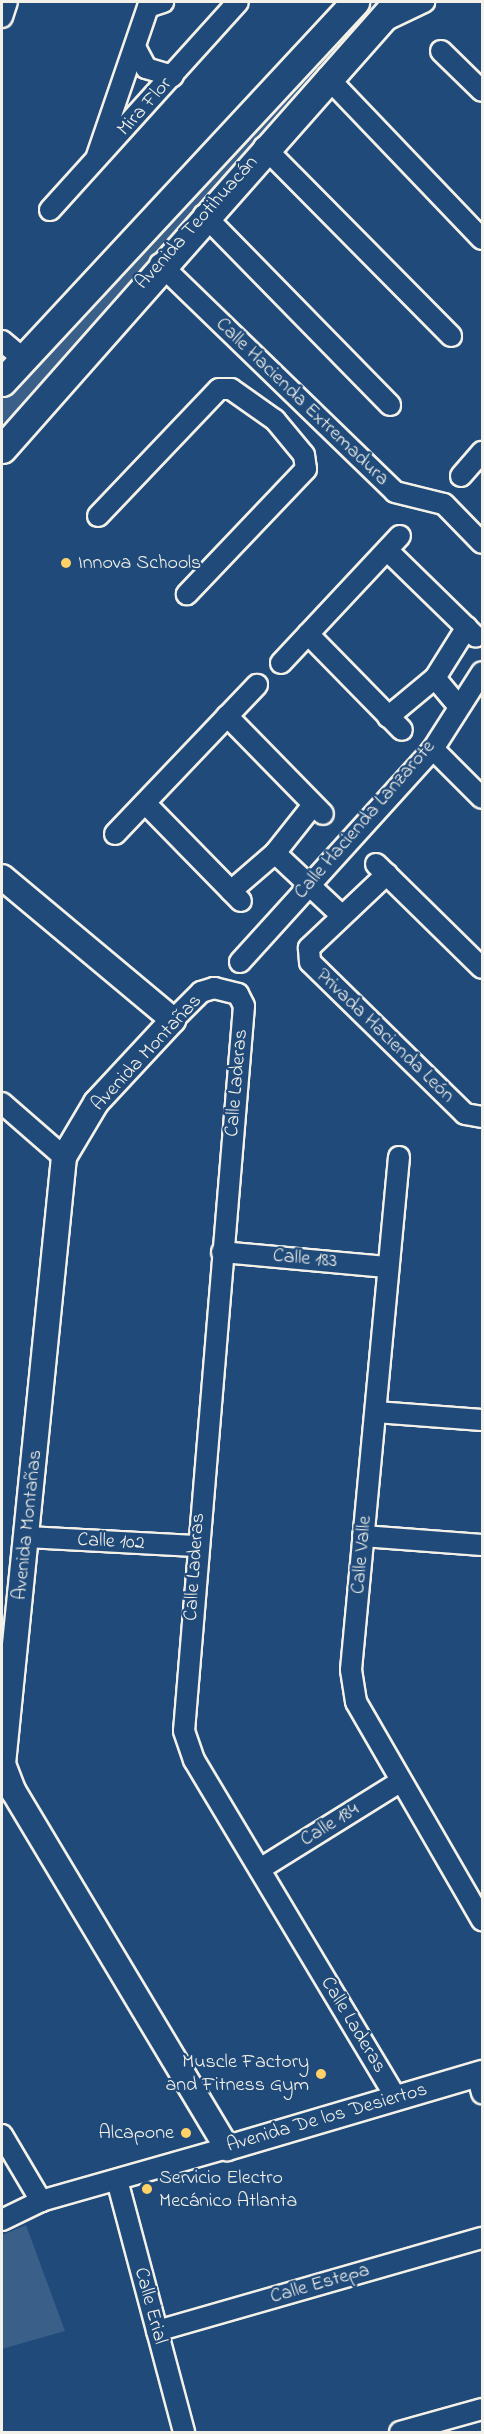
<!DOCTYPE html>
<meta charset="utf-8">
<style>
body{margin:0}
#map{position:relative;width:484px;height:2434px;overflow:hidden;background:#1f4a7a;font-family:"Indie Flower",sans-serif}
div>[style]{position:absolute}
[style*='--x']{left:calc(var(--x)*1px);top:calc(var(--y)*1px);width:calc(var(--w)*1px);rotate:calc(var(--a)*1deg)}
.green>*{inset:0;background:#3a5f88}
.roads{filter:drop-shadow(2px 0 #f4f1e8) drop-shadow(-2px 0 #f4f1e8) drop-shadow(0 2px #f4f1e8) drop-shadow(0 -2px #f4f1e8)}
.minor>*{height:20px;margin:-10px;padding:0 10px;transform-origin:10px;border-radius:10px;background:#1f4a7a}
.tertiary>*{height:24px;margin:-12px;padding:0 12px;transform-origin:12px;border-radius:12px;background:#1f4a7a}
.secondary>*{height:27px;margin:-13.5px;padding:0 13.5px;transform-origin:13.5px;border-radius:13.5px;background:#1f4a7a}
.dots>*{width:16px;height:16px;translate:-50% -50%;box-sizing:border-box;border:3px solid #1f4a7a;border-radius:50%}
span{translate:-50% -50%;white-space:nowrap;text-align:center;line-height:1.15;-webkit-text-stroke:4.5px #1f4a7a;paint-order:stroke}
.street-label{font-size:20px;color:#f4f1e8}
.poi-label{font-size:20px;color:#f4f1e8}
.left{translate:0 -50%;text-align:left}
.right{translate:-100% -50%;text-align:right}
.frame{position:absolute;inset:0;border:3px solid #f4f1e8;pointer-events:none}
</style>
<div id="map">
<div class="green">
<i style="clip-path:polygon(362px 2px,391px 2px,2px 444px,2px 398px)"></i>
<i style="clip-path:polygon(26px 2225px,65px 2331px,2px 2349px,2px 2235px)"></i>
</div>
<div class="roads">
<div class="minor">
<i style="--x:2;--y:17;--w:16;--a:-72"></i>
<i style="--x:382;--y:22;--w:47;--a:-25.5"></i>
<i style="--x:135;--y:47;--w:24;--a:62"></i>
<i style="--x:146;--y:68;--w:28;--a:17"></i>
<i style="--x:441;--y:51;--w:57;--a:44.3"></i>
<i style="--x:327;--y:77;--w:224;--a:46.3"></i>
<i style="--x:264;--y:147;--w:266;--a:45.3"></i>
<i style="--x:97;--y:156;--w:157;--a:-71.1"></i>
<i style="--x:148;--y:7;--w:16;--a:-18"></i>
<i style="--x:50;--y:210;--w:280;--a:-47.9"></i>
<i style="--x:204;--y:215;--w:266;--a:45.6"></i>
<i style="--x:160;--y:264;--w:327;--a:44.1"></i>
<i style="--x:395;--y:492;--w:50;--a:13.8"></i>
<i style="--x:444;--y:504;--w:54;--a:45.7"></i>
<i style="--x:2;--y:341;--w:26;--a:40"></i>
<i style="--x:461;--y:476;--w:32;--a:-49"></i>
<i style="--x:98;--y:516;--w:175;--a:-46.4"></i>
<i style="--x:219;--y:389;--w:12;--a:0"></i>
<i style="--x:231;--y:389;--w:54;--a:35.2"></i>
<i style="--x:275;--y:420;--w:45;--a:50.4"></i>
<i style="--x:304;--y:455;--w:14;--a:82"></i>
<i style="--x:306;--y:469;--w:173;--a:133.6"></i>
<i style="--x:387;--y:550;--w:124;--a:44.3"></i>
<i style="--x:308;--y:634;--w:134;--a:45.6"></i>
<i style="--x:281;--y:663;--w:174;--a:-46.9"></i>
<i style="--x:435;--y:678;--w:35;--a:50"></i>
<i style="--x:227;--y:716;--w:137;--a:45.6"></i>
<i style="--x:388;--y:717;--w:61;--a:-39.7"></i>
<i style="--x:435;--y:678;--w:60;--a:-57.9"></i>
<i style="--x:433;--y:749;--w:69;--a:45"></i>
<i style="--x:145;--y:803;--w:137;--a:45.6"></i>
<i style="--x:115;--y:834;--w:206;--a:-46.4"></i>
<i style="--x:275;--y:853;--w:91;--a:43.2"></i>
<i style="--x:376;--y:864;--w:148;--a:44.5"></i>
<i style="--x:387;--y:874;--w:108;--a:136.5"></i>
<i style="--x:309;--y:948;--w:14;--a:86"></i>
<i style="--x:310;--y:962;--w:217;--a:44.4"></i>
<i style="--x:465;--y:1114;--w:17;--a:10"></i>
<i style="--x:231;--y:891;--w:58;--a:-40.8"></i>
<i style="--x:275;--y:853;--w:61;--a:-51.6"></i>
<i style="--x:240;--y:962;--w:287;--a:-47.8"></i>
<i style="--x:433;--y:749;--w:91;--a:-57.5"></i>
<i style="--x:173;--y:1020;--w:40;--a:-45"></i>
<i style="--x:201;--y:992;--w:14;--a:-17"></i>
<i style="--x:214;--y:988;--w:25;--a:14"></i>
<i style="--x:238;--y:994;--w:13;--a:63"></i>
<i style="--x:244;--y:1006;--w:727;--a:94.73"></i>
<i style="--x:184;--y:1731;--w:31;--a:71"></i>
<i style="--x:194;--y:1760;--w:393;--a:59.1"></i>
<i style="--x:2;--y:1103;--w:82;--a:41.1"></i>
<i style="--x:399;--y:1157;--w:515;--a:95.35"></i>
<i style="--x:351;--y:1670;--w:32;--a:81"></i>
<i style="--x:356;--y:1702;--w:252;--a:60"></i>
<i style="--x:222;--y:1252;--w:166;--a:5.2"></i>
<i style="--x:376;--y:1412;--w:106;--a:4.3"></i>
<i style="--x:363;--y:1536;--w:119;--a:4.3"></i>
<i style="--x:27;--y:1537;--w:168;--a:3.1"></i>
<i style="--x:260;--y:1869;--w:165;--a:-31.9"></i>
<i style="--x:477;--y:2074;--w:20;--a:75"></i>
<i style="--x:2;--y:2135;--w:77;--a:59.4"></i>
<i style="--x:117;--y:2180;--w:261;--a:75.1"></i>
<i style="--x:2;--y:2220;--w:43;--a:-26"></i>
<i style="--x:41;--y:2201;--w:193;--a:-15.9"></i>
<i style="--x:157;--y:2331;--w:338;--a:-16"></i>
<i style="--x:400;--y:2432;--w:85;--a:-15.7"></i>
</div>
<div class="tertiary">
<i style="--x:2;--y:877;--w:223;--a:39.9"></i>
<i style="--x:173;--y:1020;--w:113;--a:132.9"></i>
<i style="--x:96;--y:1103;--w:63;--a:120.7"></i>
<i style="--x:64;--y:1157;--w:610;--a:95.74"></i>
<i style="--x:3;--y:1764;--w:30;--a:69"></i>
<i style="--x:14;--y:1792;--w:415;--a:59.1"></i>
<i style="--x:227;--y:2148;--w:266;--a:-16.4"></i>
</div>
<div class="secondary">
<i style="--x:2;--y:382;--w:519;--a:-47.11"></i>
<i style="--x:2;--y:449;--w:597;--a:-48.53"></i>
</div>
</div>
<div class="dots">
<i style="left:66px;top:563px;background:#ffd166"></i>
<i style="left:321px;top:2074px;background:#ffd166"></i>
<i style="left:186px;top:2133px;background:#ffd166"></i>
<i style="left:147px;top:2189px;background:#ffd166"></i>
</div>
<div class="street-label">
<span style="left:145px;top:107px;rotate:-48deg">Mira Flor</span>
<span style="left:197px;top:223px;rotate:-48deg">Avenida Teotihuacán</span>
<span style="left:302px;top:402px;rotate:44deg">Calle Hacienda Extremadura</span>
<span style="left:365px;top:820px;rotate:-49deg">Calle Hacienda Lanzarote</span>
<span style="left:385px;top:1036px;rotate:44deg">Privada Hacienda León</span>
<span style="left:147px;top:1053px;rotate:-47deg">Avenida Montañas</span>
<span style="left:237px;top:1083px;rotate:-85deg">Calle Laderas</span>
<span style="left:305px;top:1259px;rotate:5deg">Calle 183</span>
<span style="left:28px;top:1525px;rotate:-84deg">Avenida Montañas</span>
<span style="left:111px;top:1542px;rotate:3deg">Calle 102</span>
<span style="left:362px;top:1555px;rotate:-85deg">Calle Valle</span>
<span style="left:195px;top:1567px;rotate:-86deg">Calle Laderas</span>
<span style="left:330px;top:1825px;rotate:-32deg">Calle 184</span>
<span style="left:353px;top:2025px;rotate:59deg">Calle Laderas</span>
<span style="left:327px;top:2118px;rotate:-16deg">Avenida De los Desiertos</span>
<span style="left:320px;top:2284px;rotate:-16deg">Calle Estepa</span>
<span style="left:150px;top:2306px;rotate:75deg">Calle Erial</span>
</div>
<div class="poi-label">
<span class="left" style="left:78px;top:563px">Innova Schools</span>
<span class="right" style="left:309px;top:2074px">Muscle Factory<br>and Fitness Gym</span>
<span class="right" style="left:174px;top:2133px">Alcapone</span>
<span class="left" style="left:159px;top:2190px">Servicio Electro<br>Mecánico Atlanta</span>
</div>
<div class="frame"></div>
</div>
